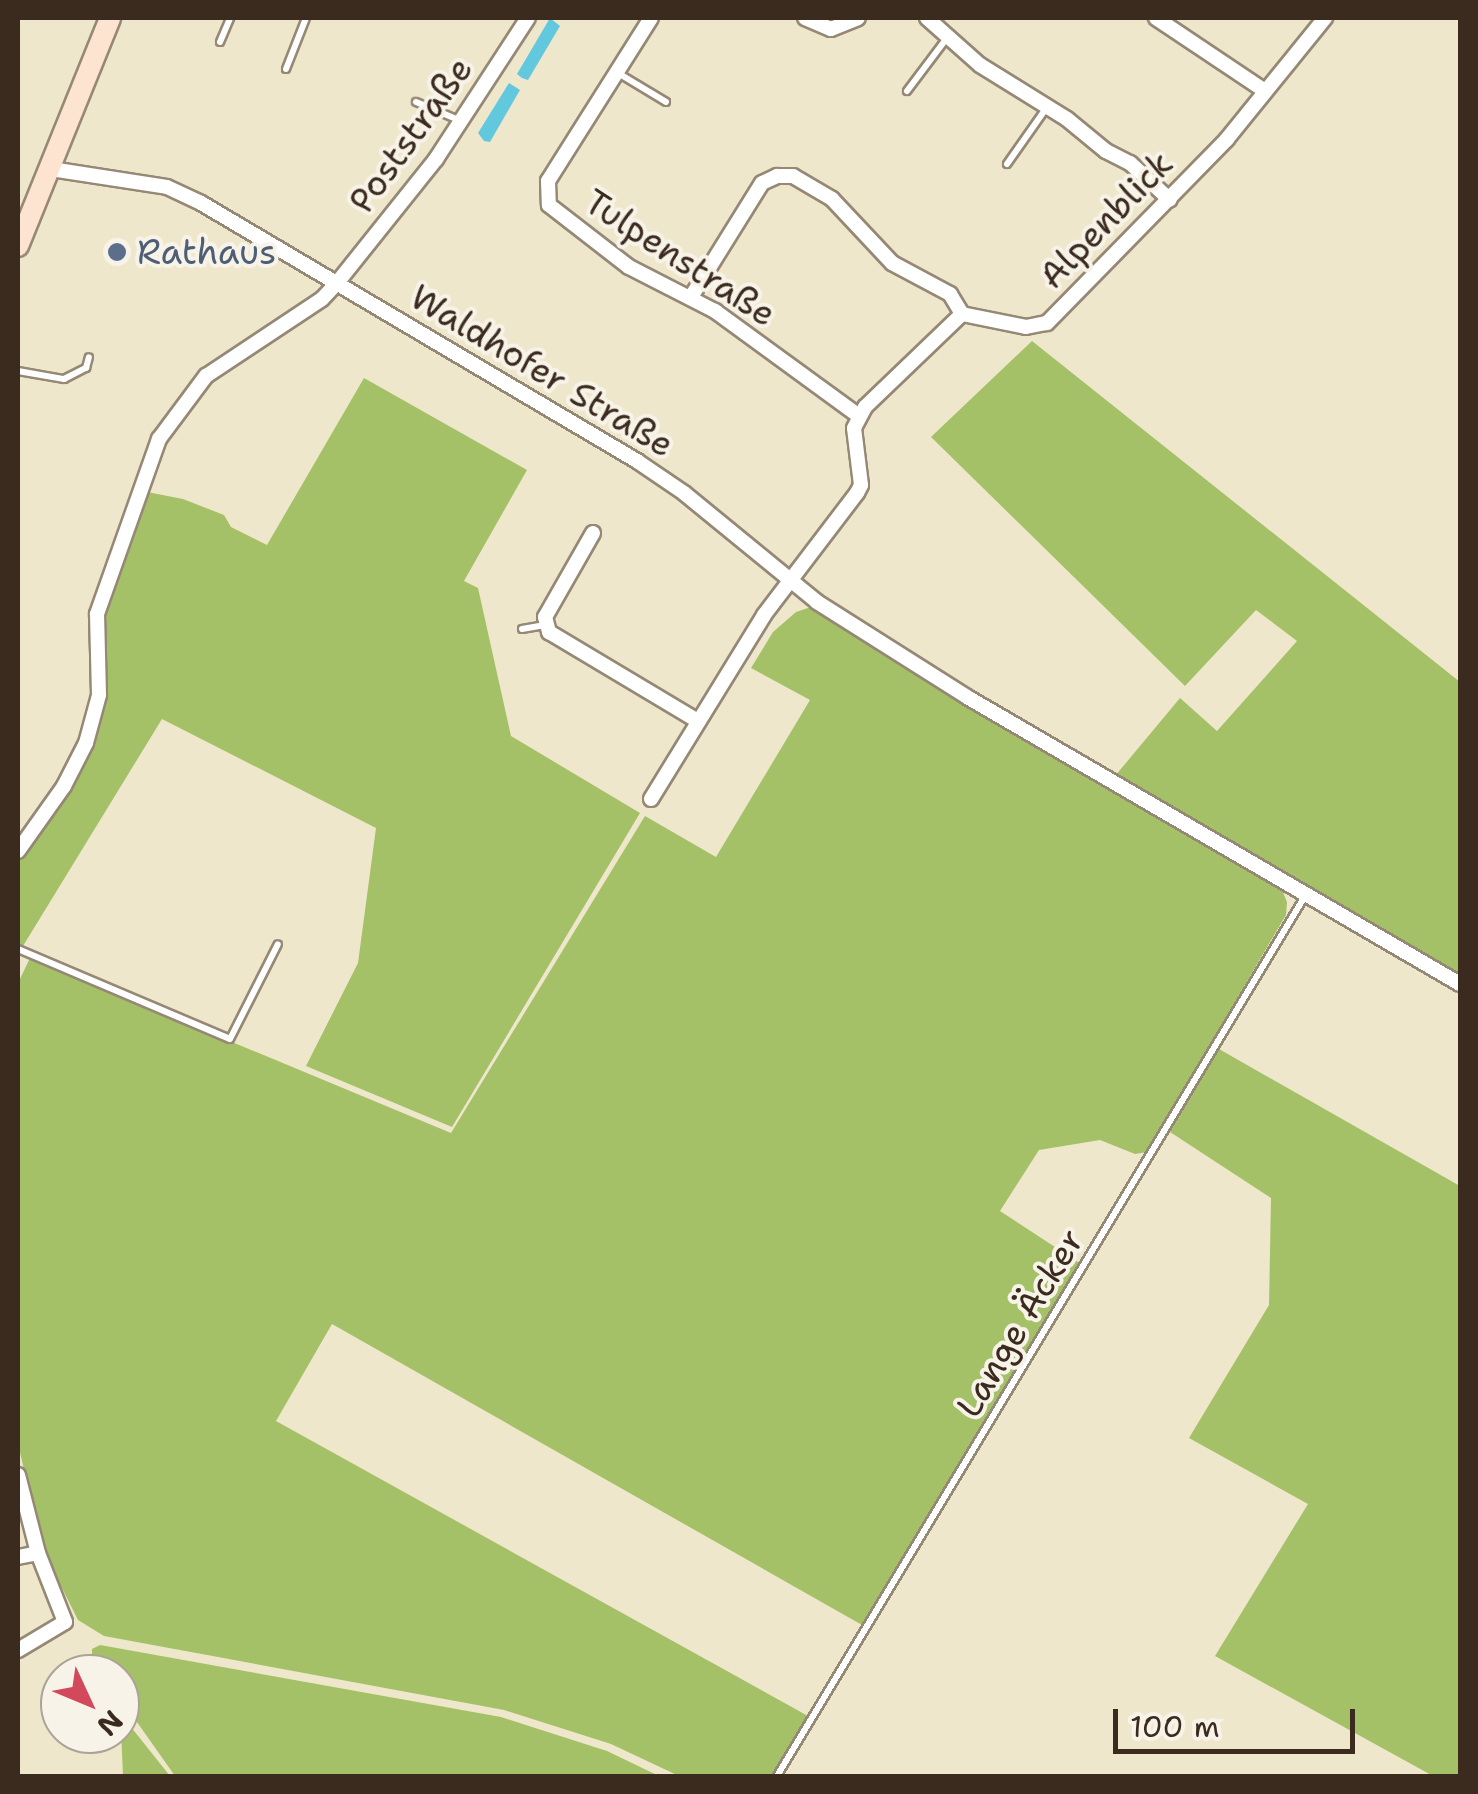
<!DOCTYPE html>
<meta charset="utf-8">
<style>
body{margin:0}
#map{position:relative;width:1478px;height:1794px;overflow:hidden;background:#efe7cc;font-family:"Shantell Sans",sans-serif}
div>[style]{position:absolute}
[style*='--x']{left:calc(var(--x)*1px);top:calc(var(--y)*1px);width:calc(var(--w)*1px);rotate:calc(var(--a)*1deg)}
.green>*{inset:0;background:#a5c167}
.water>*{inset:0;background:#61c8de}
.roads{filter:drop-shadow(2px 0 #958875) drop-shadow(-2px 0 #958875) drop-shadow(0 2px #958875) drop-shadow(0 -2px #958875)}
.lane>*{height:6px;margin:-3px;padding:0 3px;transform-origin:3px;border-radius:3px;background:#fff}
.street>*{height:14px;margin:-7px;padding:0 7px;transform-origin:7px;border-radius:7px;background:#fff}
.secondary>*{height:20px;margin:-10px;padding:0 10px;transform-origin:10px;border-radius:10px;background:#fde4d1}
.dots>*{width:28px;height:28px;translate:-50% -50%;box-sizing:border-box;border:5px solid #f7f3e8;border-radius:50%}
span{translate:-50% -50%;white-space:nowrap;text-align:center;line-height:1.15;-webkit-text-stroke:8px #f7f3e8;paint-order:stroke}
.street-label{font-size:35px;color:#3b2a1e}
.service-label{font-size:35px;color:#4e5e75}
.left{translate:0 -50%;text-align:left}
.frame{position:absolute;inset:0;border:20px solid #3b2a1e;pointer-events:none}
.north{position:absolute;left:40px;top:1654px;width:100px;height:100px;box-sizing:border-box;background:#f7f3e8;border:2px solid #aca397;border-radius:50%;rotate:134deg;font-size:28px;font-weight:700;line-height:40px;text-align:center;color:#3b2a1e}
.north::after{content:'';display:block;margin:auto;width:35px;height:45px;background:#d1495b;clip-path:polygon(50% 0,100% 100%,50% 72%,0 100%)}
.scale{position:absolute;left:1113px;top:1709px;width:242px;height:45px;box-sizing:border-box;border:5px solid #3b2a1e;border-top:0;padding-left:12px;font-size:30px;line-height:35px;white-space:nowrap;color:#3b2a1e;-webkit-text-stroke:8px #f7f3e8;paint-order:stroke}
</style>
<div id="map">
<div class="green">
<i style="clip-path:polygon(1032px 341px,1460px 682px,1460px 977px,1115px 776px,1180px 698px,1217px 731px,1297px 641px,1256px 610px,1185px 686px,931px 437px)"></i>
<i style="clip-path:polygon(364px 378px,527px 470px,464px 581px,478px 588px,511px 736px,640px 813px,452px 1127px,306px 1066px,358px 963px,376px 828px,162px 719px,23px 946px,18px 943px,18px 858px,34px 840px,104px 695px,102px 614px,142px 491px,183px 499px,224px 515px,231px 527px,267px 545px)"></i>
<i style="clip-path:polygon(811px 607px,1282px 890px,1287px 902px,1286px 915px,1147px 1152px,1135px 1154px,1100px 1140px,1039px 1150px,1000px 1211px,1081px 1264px,862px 1625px,332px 1324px,276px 1421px,808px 1716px,773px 1776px,679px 1776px,611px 1744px,504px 1710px,104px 1636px,78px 1620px,43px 1550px,18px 1444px,18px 983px,30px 958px,451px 1133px,645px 816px,716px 857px,810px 700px,751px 668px,773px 632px,796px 612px)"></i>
<i style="clip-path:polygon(1219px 1049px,1460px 1186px,1460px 1776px,1433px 1776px,1215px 1656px,1308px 1504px,1189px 1438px,1269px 1305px,1271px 1198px,1170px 1132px)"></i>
<i style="clip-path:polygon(100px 1645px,501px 1717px,607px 1751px,659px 1776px,175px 1776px,120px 1698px,120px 1674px,103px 1674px,92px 1658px,92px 1649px)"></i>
<i style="clip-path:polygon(128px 1725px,131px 1727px,170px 1776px,123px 1776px,121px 1729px)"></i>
</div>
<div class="water">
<i style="clip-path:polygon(550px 18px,560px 26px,528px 80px,522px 78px,517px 74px)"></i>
<i style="clip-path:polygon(509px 83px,520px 90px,490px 142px,484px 141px,478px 133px)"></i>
</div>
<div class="roads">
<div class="lane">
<i style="--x:220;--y:42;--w:26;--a:-67"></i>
<i style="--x:286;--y:69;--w:55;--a:-68.6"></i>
<i style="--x:618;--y:73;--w:56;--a:31.1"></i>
<i style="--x:907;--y:91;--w:66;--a:-53"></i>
<i style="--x:416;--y:102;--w:49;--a:22.9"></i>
<i style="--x:1007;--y:164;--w:70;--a:-54.9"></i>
<i style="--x:18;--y:371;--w:47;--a:9.9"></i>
<i style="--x:64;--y:379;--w:25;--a:-27"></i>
<i style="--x:86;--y:368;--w:11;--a:-75"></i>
<i style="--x:522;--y:629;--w:22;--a:-10"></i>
<i style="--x:18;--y:949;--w:230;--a:23"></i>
<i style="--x:230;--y:1039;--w:106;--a:-63.2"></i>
<i style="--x:777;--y:1776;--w:1026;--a:-59.04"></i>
</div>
<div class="street">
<i style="--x:651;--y:18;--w:193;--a:122.3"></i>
<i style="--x:548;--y:181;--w:24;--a:88"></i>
<i style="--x:549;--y:205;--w:101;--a:37.8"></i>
<i style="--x:629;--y:267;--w:97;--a:27.1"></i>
<i style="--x:715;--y:311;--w:178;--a:36.1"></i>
<i style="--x:805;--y:18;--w:28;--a:23"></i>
<i style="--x:831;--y:29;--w:29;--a:-22"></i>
<i style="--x:927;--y:18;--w:71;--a:41.6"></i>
<i style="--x:980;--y:65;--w:102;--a:31.8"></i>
<i style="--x:1067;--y:119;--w:50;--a:39.4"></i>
<i style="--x:1106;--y:151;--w:27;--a:27"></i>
<i style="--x:1130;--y:163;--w:54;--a:42.8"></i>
<i style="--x:1156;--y:18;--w:131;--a:33.8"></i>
<i style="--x:51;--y:169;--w:117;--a:8.8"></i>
<i style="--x:167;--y:187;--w:38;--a:25"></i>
<i style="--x:201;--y:203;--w:507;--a:30.61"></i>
<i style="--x:637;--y:461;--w:57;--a:34.2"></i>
<i style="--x:684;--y:493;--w:172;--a:39.3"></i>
<i style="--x:817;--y:602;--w:178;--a:32.3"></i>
<i style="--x:967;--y:697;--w:570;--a:30.21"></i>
<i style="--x:691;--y:297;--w:134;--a:-58.1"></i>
<i style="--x:762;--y:183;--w:17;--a:-25"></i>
<i style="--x:777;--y:176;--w:16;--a:0"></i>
<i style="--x:793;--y:176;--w:45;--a:30.5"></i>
<i style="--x:832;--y:199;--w:88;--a:46.8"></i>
<i style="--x:892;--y:263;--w:66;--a:28.1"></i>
<i style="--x:950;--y:294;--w:23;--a:59"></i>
<i style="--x:593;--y:533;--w:97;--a:119.7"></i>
<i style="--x:545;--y:617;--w:16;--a:75"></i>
<i style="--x:549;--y:632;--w:174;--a:30.9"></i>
<i style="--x:651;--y:799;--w:216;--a:-58.4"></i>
<i style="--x:764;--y:615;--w:153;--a:-52.7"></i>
<i style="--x:857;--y:493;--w:9;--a:-63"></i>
<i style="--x:861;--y:485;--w:57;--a:-97"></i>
<i style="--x:854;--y:428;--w:24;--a:-62"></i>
<i style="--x:865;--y:407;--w:134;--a:-43.8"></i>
<i style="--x:962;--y:314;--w:65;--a:11.5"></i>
<i style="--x:1026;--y:327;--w:21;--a:-11"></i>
<i style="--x:1047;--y:323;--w:257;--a:-45.6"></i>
<i style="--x:1227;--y:139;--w:156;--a:-51"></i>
<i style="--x:18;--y:851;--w:80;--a:-54.7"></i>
<i style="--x:64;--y:786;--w:48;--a:-62.9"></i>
<i style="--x:86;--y:743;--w:50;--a:-74.8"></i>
<i style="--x:99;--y:695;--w:81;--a:-91.4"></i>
<i style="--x:97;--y:614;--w:186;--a:-70.5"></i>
<i style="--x:159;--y:439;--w:79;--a:-53.3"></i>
<i style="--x:206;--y:376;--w:139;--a:-33.6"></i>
<i style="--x:322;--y:299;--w:22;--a:-47"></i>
<i style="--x:337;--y:283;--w:159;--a:-51.4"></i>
<i style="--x:436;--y:159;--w:168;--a:-56.9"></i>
<i style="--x:18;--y:1475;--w:81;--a:75.6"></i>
<i style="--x:38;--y:1553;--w:74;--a:68.6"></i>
<i style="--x:65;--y:1622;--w:55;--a:149.2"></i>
<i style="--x:18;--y:1557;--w:20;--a:-11"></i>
</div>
<div class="secondary">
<i style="--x:18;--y:246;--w:246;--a:-68"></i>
</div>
</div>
<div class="dots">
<i style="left:117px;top:252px;background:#5c6f8a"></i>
</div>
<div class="street-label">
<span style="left:411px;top:135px;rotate:-54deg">Poststraße</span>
<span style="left:1106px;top:220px;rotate:-46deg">Alpenblick</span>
<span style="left:680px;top:258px;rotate:33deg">Tulpenstraße</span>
<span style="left:542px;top:371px;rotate:31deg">Waldhofer Straße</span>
<span style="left:1020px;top:1323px;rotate:-59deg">Lange Äcker</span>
</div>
<div class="service-label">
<span class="left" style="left:137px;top:252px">Rathaus</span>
</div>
<div class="frame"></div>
<div class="north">N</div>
<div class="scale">100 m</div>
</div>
